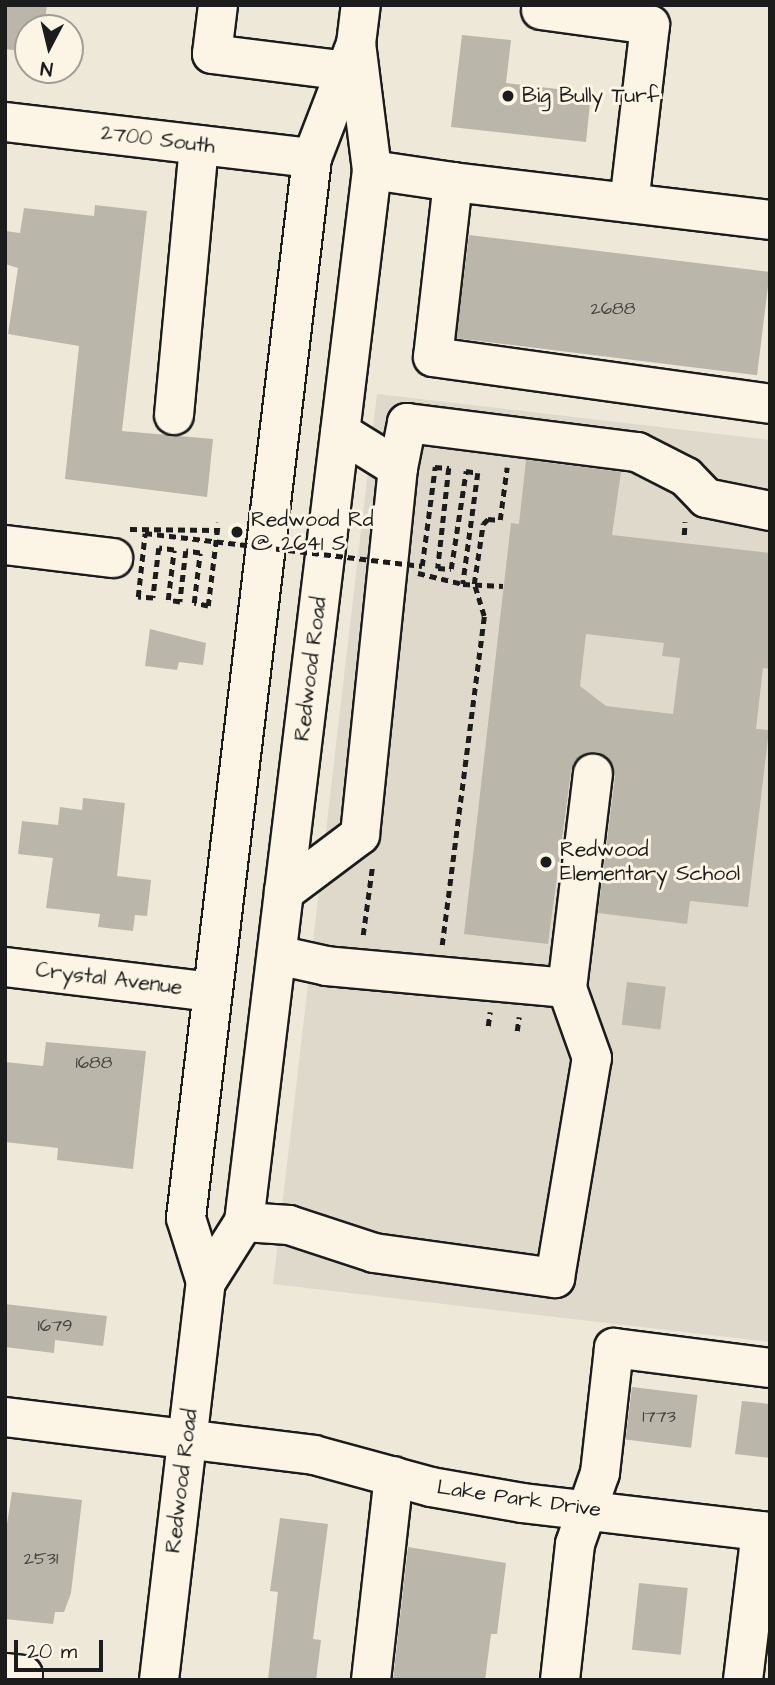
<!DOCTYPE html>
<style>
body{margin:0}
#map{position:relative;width:775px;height:1685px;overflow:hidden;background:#eee8d9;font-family:"Architects Daughter",sans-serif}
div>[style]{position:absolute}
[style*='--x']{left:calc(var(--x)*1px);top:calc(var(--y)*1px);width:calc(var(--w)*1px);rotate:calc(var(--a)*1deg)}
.built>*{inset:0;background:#ded9cb}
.building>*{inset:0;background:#bab6aa;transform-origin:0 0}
.path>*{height:4.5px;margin-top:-2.25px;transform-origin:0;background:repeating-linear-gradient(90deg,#1c1c1c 0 7px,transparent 0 12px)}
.roads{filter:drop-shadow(2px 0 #1c1c1c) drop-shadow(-2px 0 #1c1c1c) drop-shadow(0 2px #1c1c1c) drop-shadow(0 -2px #1c1c1c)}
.minor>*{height:38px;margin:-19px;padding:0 19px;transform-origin:19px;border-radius:19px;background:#fcf5e5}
.major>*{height:38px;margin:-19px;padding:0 19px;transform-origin:19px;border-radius:19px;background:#fcf5e5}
.path-bridge>*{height:4.5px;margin-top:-2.25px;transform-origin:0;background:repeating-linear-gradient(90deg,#1c1c1c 0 7px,transparent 0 12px)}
.dots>*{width:19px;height:19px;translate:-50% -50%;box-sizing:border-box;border:4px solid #fcf5e5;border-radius:50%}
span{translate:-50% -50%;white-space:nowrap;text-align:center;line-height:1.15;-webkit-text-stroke:6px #fcf5e5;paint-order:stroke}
.number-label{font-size:18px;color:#444240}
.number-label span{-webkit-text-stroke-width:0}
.poi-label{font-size:21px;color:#1c1c1c}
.left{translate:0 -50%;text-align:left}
.street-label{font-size:21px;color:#1c1c1c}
.frame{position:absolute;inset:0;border:7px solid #1c1c1c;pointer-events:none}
.north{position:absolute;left:14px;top:14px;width:70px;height:70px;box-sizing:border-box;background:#fcf5e5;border:2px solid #a29e95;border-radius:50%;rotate:187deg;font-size:19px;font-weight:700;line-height:28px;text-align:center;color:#1c1c1c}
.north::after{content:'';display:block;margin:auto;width:24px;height:32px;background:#1c1c1c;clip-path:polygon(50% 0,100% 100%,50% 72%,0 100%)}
.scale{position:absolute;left:14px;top:1640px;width:89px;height:32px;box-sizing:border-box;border:4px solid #1c1c1c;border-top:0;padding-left:9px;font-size:21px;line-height:24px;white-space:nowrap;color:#1c1c1c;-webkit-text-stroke:5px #fcf5e5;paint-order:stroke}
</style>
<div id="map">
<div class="built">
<i style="clip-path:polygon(377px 394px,770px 440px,770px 1342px,273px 1284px)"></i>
</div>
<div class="building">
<i style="clip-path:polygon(7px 5px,47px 5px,44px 28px,28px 28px,28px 52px,5px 49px)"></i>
<i style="clip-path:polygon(462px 35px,511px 40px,506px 83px,591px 93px,586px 142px,451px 127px)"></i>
<i style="clip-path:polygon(95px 205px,147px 211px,122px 431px,213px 439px,207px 497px,65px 479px,79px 346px,8px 334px,18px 268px,5px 264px,5px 231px,20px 233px,24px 208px,94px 216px)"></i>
<i style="left:469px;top:235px;width:303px;height:104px;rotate:7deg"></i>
<i style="clip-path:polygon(evenodd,526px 460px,621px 472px,612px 535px,770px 553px,770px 669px,763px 668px,756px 729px,769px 730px,748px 907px,690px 901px,687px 924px,598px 913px,615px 777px,607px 757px,595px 752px,576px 760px,571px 771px,548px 944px,464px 934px,511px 523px,519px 524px,526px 460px,586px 634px,664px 643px,662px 656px,680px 658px,673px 714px,606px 706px,580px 686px,586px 634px)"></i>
<i style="clip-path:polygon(150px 629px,206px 643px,203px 665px,179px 662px,177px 670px,145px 666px)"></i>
<i style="clip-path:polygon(83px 798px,125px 803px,117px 876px,151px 880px,147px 916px,135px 915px,133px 931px,98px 927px,100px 914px,46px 908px,53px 858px,18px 854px,22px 821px,58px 825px,60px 807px,82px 810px)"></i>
<i style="left:627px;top:982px;width:39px;height:43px;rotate:7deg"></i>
<i style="clip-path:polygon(46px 1042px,146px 1051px,133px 1169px,57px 1160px,58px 1148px,5px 1142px,5px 1062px,43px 1066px)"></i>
<i style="clip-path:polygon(5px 1304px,107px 1316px,103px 1346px,55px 1340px,54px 1353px,5px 1347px)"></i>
<i style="left:632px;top:1387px;width:66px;height:53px;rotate:7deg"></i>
<i style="clip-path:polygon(742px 1401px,770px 1404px,770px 1458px,735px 1454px)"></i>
<i style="clip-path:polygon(12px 1492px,82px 1500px,71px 1593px,64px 1612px,55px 1612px,53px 1624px,5px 1619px,5px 1537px)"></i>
<i style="clip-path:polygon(280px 1518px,328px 1524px,313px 1639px,321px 1640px,316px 1680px,268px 1680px,278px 1592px,270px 1591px)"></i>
<i style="clip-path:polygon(408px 1547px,506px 1563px,497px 1634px,491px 1634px,485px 1680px,393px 1680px)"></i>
<i style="left:639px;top:1583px;width:49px;height:67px;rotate:6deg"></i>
</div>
<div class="path">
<i style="--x:130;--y:529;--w:87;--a:0.7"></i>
<i style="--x:684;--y:535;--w:13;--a:-86"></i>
<i style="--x:418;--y:573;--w:46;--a:13.7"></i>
<i style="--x:463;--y:584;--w:40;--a:2.9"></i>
<i style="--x:208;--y:606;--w:84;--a:-83.1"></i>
<i style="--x:363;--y:935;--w:68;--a:-82.3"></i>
<i style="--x:442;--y:945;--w:332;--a:-82.7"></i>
<i style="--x:484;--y:616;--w:34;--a:-107"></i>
<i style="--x:474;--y:584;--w:61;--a:-81.5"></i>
<i style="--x:483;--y:524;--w:7;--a:-45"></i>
<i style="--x:488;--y:519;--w:12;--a:5"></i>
<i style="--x:500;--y:520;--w:53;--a:-82.5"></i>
<i style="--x:488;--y:1026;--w:14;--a:-82"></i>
<i style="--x:517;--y:1031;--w:14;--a:-82"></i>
</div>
<div class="roads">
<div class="minor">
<i style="--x:218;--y:5;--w:49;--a:97"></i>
<i style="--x:212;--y:54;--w:135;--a:7.2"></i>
<i style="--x:541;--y:10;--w:110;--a:7.8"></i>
<i style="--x:650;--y:25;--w:179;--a:96.7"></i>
<i style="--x:5;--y:122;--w:309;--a:6.7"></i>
<i style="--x:372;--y:170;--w:82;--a:8.4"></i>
<i style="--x:453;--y:182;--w:176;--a:96.5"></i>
<i style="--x:433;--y:357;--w:340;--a:7.9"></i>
<i style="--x:453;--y:182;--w:319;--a:6.8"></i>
<i style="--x:174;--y:415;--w:271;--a:-84.7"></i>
<i style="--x:398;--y:468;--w:46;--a:-78.7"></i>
<i style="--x:407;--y:423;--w:232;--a:7.2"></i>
<i style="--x:637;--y:452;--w:55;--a:27"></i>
<i style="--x:686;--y:477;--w:29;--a:46"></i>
<i style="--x:706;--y:498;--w:65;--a:11.5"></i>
<i style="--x:5;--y:545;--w:109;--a:6.9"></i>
<i style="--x:284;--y:892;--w:95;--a:-36.9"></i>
<i style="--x:360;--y:835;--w:369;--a:-84.1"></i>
<i style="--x:398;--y:468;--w:68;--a:-148.2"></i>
<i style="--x:5;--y:967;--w:209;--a:6.9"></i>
<i style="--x:567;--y:988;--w:216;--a:-83.1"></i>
<i style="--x:244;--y:1222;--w:45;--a:3.8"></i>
<i style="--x:289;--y:1225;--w:89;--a:18.2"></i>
<i style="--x:374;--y:1253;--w:183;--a:7.9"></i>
<i style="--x:555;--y:1278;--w:223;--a:-80.5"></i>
<i style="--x:592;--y:1058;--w:74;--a:-109.7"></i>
<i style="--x:567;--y:988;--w:241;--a:-174.8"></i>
<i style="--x:327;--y:966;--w:51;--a:-167.6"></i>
<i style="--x:5;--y:1417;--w:311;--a:7"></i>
<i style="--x:314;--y:1455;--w:121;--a:15.3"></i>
<i style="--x:431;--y:1487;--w:93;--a:9.9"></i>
<i style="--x:523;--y:1503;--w:249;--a:6.7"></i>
<i style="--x:5;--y:1673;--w:18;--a:6"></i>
<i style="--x:23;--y:1675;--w:5;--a:101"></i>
<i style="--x:371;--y:1680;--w:205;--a:-83.6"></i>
<i style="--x:560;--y:1680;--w:137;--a:-83.7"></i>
<i style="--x:575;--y:1544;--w:75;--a:-70.6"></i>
<i style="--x:600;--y:1473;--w:126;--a:-83.6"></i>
<i style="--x:614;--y:1348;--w:157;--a:7.3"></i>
<i style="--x:743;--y:1680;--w:150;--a:-83.1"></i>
</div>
<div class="major">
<i style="--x:206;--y:1282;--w:71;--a:-57.7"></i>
<i style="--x:244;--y:1222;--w:332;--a:-83.1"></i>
<i style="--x:284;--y:892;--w:727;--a:-83.05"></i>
<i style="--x:372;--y:170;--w:127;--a:-97.2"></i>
<i style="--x:356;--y:44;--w:39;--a:-83"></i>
<i style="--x:159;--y:1680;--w:401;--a:-83.3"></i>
<i style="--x:206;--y:1282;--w:67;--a:-107.4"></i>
<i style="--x:186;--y:1218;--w:1067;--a:-83.22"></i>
<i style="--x:312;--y:158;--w:122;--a:-68.9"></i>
</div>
</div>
<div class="path-bridge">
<i style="--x:208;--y:606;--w:14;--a:-168"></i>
<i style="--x:194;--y:603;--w:50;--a:-83.2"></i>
<i style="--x:200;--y:553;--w:14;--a:-172"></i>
<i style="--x:186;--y:551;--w:51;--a:96.7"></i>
<i style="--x:180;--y:602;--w:12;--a:-171"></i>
<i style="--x:168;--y:600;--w:50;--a:-83.2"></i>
<i style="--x:174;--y:550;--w:15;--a:-172"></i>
<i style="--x:159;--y:548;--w:50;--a:96.8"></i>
<i style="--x:153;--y:598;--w:15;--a:-176"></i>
<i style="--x:138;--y:597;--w:64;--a:-83.8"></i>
<i style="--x:145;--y:533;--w:279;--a:6.8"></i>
<i style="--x:422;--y:566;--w:100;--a:-82.5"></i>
<i style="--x:435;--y:467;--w:14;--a:4"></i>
<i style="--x:449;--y:468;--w:101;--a:96.3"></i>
<i style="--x:438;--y:568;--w:13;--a:4"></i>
<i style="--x:451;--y:569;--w:99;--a:-81.3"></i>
<i style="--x:466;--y:471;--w:12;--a:9"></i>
<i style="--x:478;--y:473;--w:112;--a:97.7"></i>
</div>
<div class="dots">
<i style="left:508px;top:96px;background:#1c1c1c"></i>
<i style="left:237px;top:532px;background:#1c1c1c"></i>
<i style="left:546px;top:862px;background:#1c1c1c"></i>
</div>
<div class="number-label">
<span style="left:613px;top:309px">2688</span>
<span style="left:94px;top:1063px">1688</span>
<span style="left:55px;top:1326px">1679</span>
<span style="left:659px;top:1417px">1773</span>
<span style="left:41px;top:1559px">2531</span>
</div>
<div class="poi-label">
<span class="left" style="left:522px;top:96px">Big Bully Turf</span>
<span class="left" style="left:251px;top:532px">Redwood Rd<br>@ 2641 S</span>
<span class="left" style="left:560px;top:862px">Redwood<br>Elementary School</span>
</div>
<div class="street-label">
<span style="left:158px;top:140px;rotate:7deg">2700 South</span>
<span style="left:311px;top:669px;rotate:-83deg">Redwood Road</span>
<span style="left:109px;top:979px;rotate:7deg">Crystal Avenue</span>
<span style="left:182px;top:1481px;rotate:-83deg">Redwood Road</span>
<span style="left:519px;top:1499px;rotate:8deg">Lake Park Drive</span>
</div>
<div class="frame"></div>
<div class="north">N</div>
<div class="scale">20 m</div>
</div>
